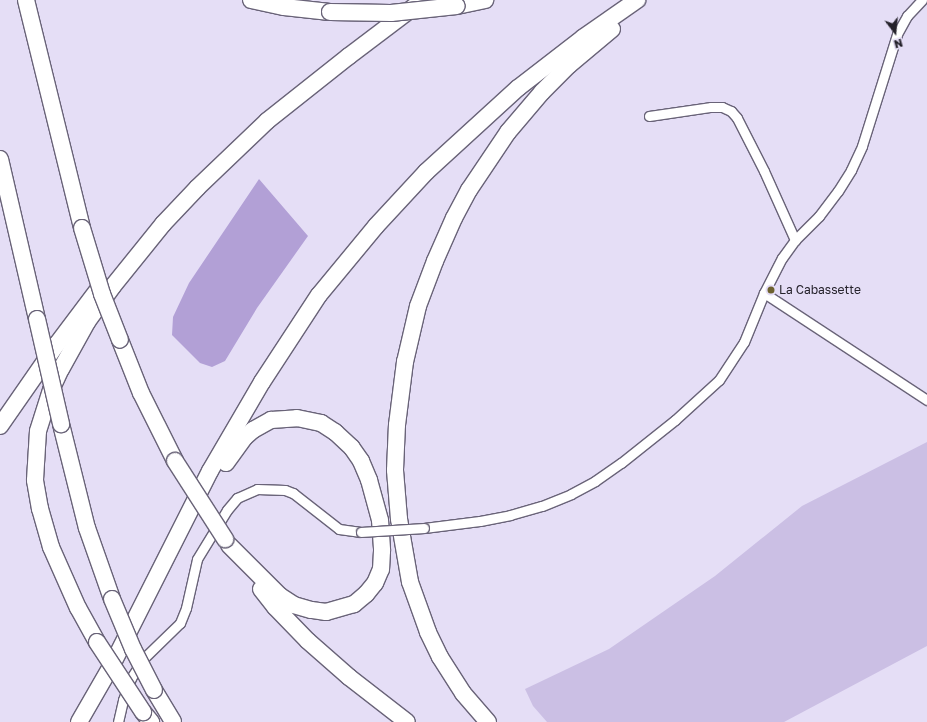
<!DOCTYPE html>
<style>
body{margin:0}
#map{position:relative;width:927px;height:722px;overflow:hidden;background:#e5def6;font-family:"Golos Text",sans-serif}
div>[style]{position:absolute}
[style*='--x']{left:calc(var(--x)*1px);top:calc(var(--y)*1px);width:calc(var(--w)*1px);rotate:calc(var(--a)*1deg)}
.green>*{inset:0;background:#cbbfe4}
.water>*{inset:0;background:#b2a0d6}
.roads{filter:drop-shadow(1px 0 #696378) drop-shadow(-1px 0 #696378) drop-shadow(0 1px #696378) drop-shadow(0 -1px #696378)}
.minor>*{height:9px;margin:-4.5px;padding:0 4.5px;transform-origin:4.5px;border-radius:4.5px;background:#fff}
.motorway>*{height:16px;margin:-8px;padding:0 8px;transform-origin:8px;border-radius:8px;background:#fff}
.bridges{filter:drop-shadow(1px 0 #696378) drop-shadow(-1px 0 #696378) drop-shadow(0 1px #696378) drop-shadow(0 -1px #696378)}
.minor-bridge>*{height:9px;margin:-4.5px;padding:0 4.5px;transform-origin:4.5px;border-radius:4.5px;background:#fff}
.motorway-bridge>*{height:16px;margin:-8px;padding:0 8px;transform-origin:8px;border-radius:8px;background:#fff}
.dots>*{width:11px;height:11px;translate:-50% -50%;box-sizing:border-box;border:2px solid #e5def6;border-radius:50%}
span{translate:-50% -50%;white-space:nowrap;text-align:center;line-height:1.15;-webkit-text-stroke:3.5px #e5def6;paint-order:stroke}
.poi-label{font-size:12px;color:#25222b}
.left{translate:0 -50%;text-align:left}
.north{position:absolute;left:875px;top:12px;width:40px;height:40px;-webkit-text-stroke:3px #e5def6;paint-order:stroke;rotate:164deg;font-size:11px;font-weight:700;line-height:16px;text-align:center;color:#25222b}
.north::after{content:'';display:block;margin:auto;width:14px;height:18px;background:#25222b;clip-path:polygon(50% 0,100% 100%,50% 72%,0 100%)}
</style>
<div id="map">
<div class="green">
<i style="clip-path:polygon(927px 442px,927px 646px,784px 722px,547px 722px,533px 706px,525px 689px,609px 649px,715px 576px,802px 506px)"></i>
</div>
<div class="water">
<i style="clip-path:polygon(259px 179px,308px 236px,257px 308px,225px 361px,212px 367px,200px 363px,172px 335px,173px 317px,189px 283px)"></i>
</div>
<div class="roads">
<div class="minor">
<i style="--x:649;--y:116;--w:63;--a:-8.3"></i>
<i style="--x:711;--y:107;--w:11;--a:0"></i>
<i style="--x:722;--y:107;--w:10;--a:24"></i>
<i style="--x:731;--y:111;--w:9;--a:49"></i>
<i style="--x:737;--y:118;--w:59;--a:63"></i>
<i style="--x:764;--y:171;--w:76;--a:65.8"></i>
<i style="--x:764;--y:293;--w:195;--a:33.3"></i>
<i style="--x:424;--y:528;--w:56;--a:-7.1"></i>
<i style="--x:480;--y:521;--w:31;--a:-11"></i>
<i style="--x:510;--y:515;--w:33;--a:-16"></i>
<i style="--x:542;--y:506;--w:31;--a:-22"></i>
<i style="--x:571;--y:494;--w:27;--a:-28"></i>
<i style="--x:595;--y:481;--w:32;--a:-35"></i>
<i style="--x:621;--y:463;--w:69;--a:-38.5"></i>
<i style="--x:675;--y:420;--w:59;--a:-42.3"></i>
<i style="--x:719;--y:380;--w:45;--a:-56.7"></i>
<i style="--x:744;--y:342;--w:53;--a:-67.8"></i>
<i style="--x:764;--y:293;--w:39;--a:-63"></i>
<i style="--x:782;--y:258;--w:22;--a:-54"></i>
<i style="--x:795;--y:240;--w:34;--a:-45"></i>
<i style="--x:819;--y:216;--w:31;--a:-53"></i>
<i style="--x:838;--y:191;--w:25;--a:-58"></i>
<i style="--x:851;--y:170;--w:26;--a:-65"></i>
<i style="--x:862;--y:146;--w:117;--a:-72.6"></i>
<i style="--x:897;--y:34;--w:21;--a:-61"></i>
<i style="--x:907;--y:16;--w:22;--a:-47"></i>
<i style="--x:118;--y:722;--w:23;--a:-77"></i>
<i style="--x:123;--y:700;--w:23;--a:-70"></i>
<i style="--x:131;--y:678;--w:24;--a:-57"></i>
<i style="--x:144;--y:658;--w:50;--a:-44.2"></i>
<i style="--x:180;--y:623;--w:16;--a:-68"></i>
<i style="--x:186;--y:608;--w:50;--a:-77.3"></i>
<i style="--x:197;--y:559;--w:57;--a:-58.5"></i>
<i style="--x:227;--y:510;--w:16;--a:-50"></i>
<i style="--x:237;--y:498;--w:22;--a:-24"></i>
<i style="--x:257;--y:489;--w:28;--a:2"></i>
<i style="--x:285;--y:490;--w:9;--a:21"></i>
<i style="--x:293;--y:493;--w:58;--a:38"></i>
<i style="--x:339;--y:529;--w:22;--a:8"></i>
</div>
<div class="motorway">
<i style="--x:26;--y:0;--w:235;--a:76.2"></i>
<i style="--x:251;--y:0;--w:34;--a:12"></i>
<i style="--x:284;--y:7;--w:46;--a:6.2"></i>
<i style="--x:457;--y:6;--w:29;--a:-12"></i>
<i style="--x:0;--y:159;--w:164;--a:77"></i>
<i style="--x:120;--y:340;--w:57;--a:68.4"></i>
<i style="--x:141;--y:393;--w:76;--a:63.4"></i>
<i style="--x:61;--y:424;--w:107;--a:76"></i>
<i style="--x:87;--y:528;--w:75;--a:70.6"></i>
<i style="--x:0;--y:426;--w:100;--a:-55.2"></i>
<i style="--x:57;--y:344;--w:71;--a:-53"></i>
<i style="--x:226;--y:463;--w:32;--a:-54"></i>
<i style="--x:245;--y:437;--w:11;--a:-41"></i>
<i style="--x:253;--y:430;--w:21;--a:-29"></i>
<i style="--x:271;--y:420;--w:26;--a:-4"></i>
<i style="--x:297;--y:418;--w:25;--a:12"></i>
<i style="--x:321;--y:423;--w:17;--a:33"></i>
<i style="--x:335;--y:432;--w:23;--a:43"></i>
<i style="--x:352;--y:448;--w:16;--a:55"></i>
<i style="--x:361;--y:461;--w:21;--a:67"></i>
<i style="--x:369;--y:480;--w:41;--a:74.6"></i>
<i style="--x:380;--y:520;--w:31;--a:86"></i>
<i style="--x:382;--y:551;--w:18;--a:93"></i>
<i style="--x:381;--y:569;--w:15;--a:113"></i>
<i style="--x:375;--y:583;--w:14;--a:129"></i>
<i style="--x:366;--y:594;--w:16;--a:140"></i>
<i style="--x:354;--y:604;--w:29;--a:164"></i>
<i style="--x:326;--y:612;--w:15;--a:-172"></i>
<i style="--x:311;--y:610;--w:18;--a:-164"></i>
<i style="--x:294;--y:605;--w:17;--a:-147"></i>
<i style="--x:280;--y:596;--w:72;--a:-135"></i>
<i style="--x:261;--y:589;--w:23;--a:52"></i>
<i style="--x:275;--y:607;--w:47;--a:45.9"></i>
<i style="--x:308;--y:641;--w:55;--a:41.3"></i>
<i style="--x:349;--y:677;--w:73;--a:37.8"></i>
<i style="--x:97;--y:642;--w:39;--a:-119"></i>
<i style="--x:78;--y:608;--w:67;--a:-113.9"></i>
<i style="--x:51;--y:547;--w:40;--a:-106"></i>
<i style="--x:40;--y:509;--w:29;--a:-100"></i>
<i style="--x:35;--y:480;--w:49;--a:-86.5"></i>
<i style="--x:38;--y:431;--w:43;--a:-72.4"></i>
<i style="--x:51;--y:390;--w:23;--a:-65"></i>
<i style="--x:61;--y:369;--w:54;--a:-61"></i>
<i style="--x:87;--y:322;--w:44;--a:-54.2"></i>
<i style="--x:113;--y:286;--w:80;--a:-51.1"></i>
<i style="--x:163;--y:224;--w:50;--a:-46.6"></i>
<i style="--x:197;--y:188;--w:97;--a:-43.7"></i>
<i style="--x:267;--y:121;--w:105;--a:-38.4"></i>
<i style="--x:349;--y:56;--w:93;--a:-37.1"></i>
<i style="--x:154;--y:690;--w:37;--a:59"></i>
<i style="--x:143;--y:712;--w:13;--a:51"></i>
<i style="--x:79;--y:722;--w:68;--a:-60"></i>
<i style="--x:113;--y:663;--w:215;--a:-63.2"></i>
<i style="--x:210;--y:471;--w:103;--a:-59.7"></i>
<i style="--x:262;--y:382;--w:104;--a:-56.8"></i>
<i style="--x:319;--y:295;--w:89;--a:-50.4"></i>
<i style="--x:376;--y:226;--w:74;--a:-47.2"></i>
<i style="--x:426;--y:172;--w:125;--a:-42.4"></i>
<i style="--x:518;--y:88;--w:83;--a:-37.7"></i>
<i style="--x:584;--y:37;--w:65;--a:-34.9"></i>
<i style="--x:488;--y:722;--w:38;--a:-131"></i>
<i style="--x:463;--y:693;--w:43;--a:-122.6"></i>
<i style="--x:440;--y:657;--w:28;--a:-116"></i>
<i style="--x:428;--y:632;--w:53;--a:-109.8"></i>
<i style="--x:410;--y:582;--w:64;--a:-99.9"></i>
<i style="--x:399;--y:519;--w:49;--a:-94.7"></i>
<i style="--x:395;--y:470;--w:45;--a:-87.5"></i>
<i style="--x:397;--y:425;--w:64;--a:-82.8"></i>
<i style="--x:405;--y:362;--w:57;--a:-76.9"></i>
<i style="--x:418;--y:306;--w:48;--a:-69.3"></i>
<i style="--x:435;--y:261;--w:47;--a:-66.2"></i>
<i style="--x:454;--y:218;--w:32;--a:-62"></i>
<i style="--x:469;--y:190;--w:70;--a:-56.1"></i>
<i style="--x:508;--y:132;--w:52;--a:-49.6"></i>
<i style="--x:542;--y:92;--w:38;--a:-45"></i>
<i style="--x:569;--y:65;--w:56;--a:-39.9"></i>
</div>
</div>
<div class="bridges">
<div class="minor-bridge">
<i style="--x:361;--y:532;--w:63;--a:-3.6"></i>
</div>
<div class="motorway-bridge">
<i style="--x:330;--y:12;--w:61;--a:0.9"></i>
<i style="--x:391;--y:13;--w:66;--a:-6.1"></i>
<i style="--x:82;--y:228;--w:69;--a:73.1"></i>
<i style="--x:102;--y:294;--w:49;--a:68.6"></i>
<i style="--x:37;--y:319;--w:108;--a:77.1"></i>
<i style="--x:175;--y:461;--w:93;--a:57.3"></i>
<i style="--x:112;--y:599;--w:54;--a:67.2"></i>
<i style="--x:133;--y:649;--w:46;--a:62.9"></i>
<i style="--x:97;--y:642;--w:84;--a:56.7"></i>
</div>
</div>
<div class="dots">
<i style="left:771px;top:290px;background:#6d612e"></i>
</div>
<div class="poi-label">
<span class="left" style="left:779px;top:290px">La Cabassette</span>
</div>
<div class="north">N</div>
</div>
